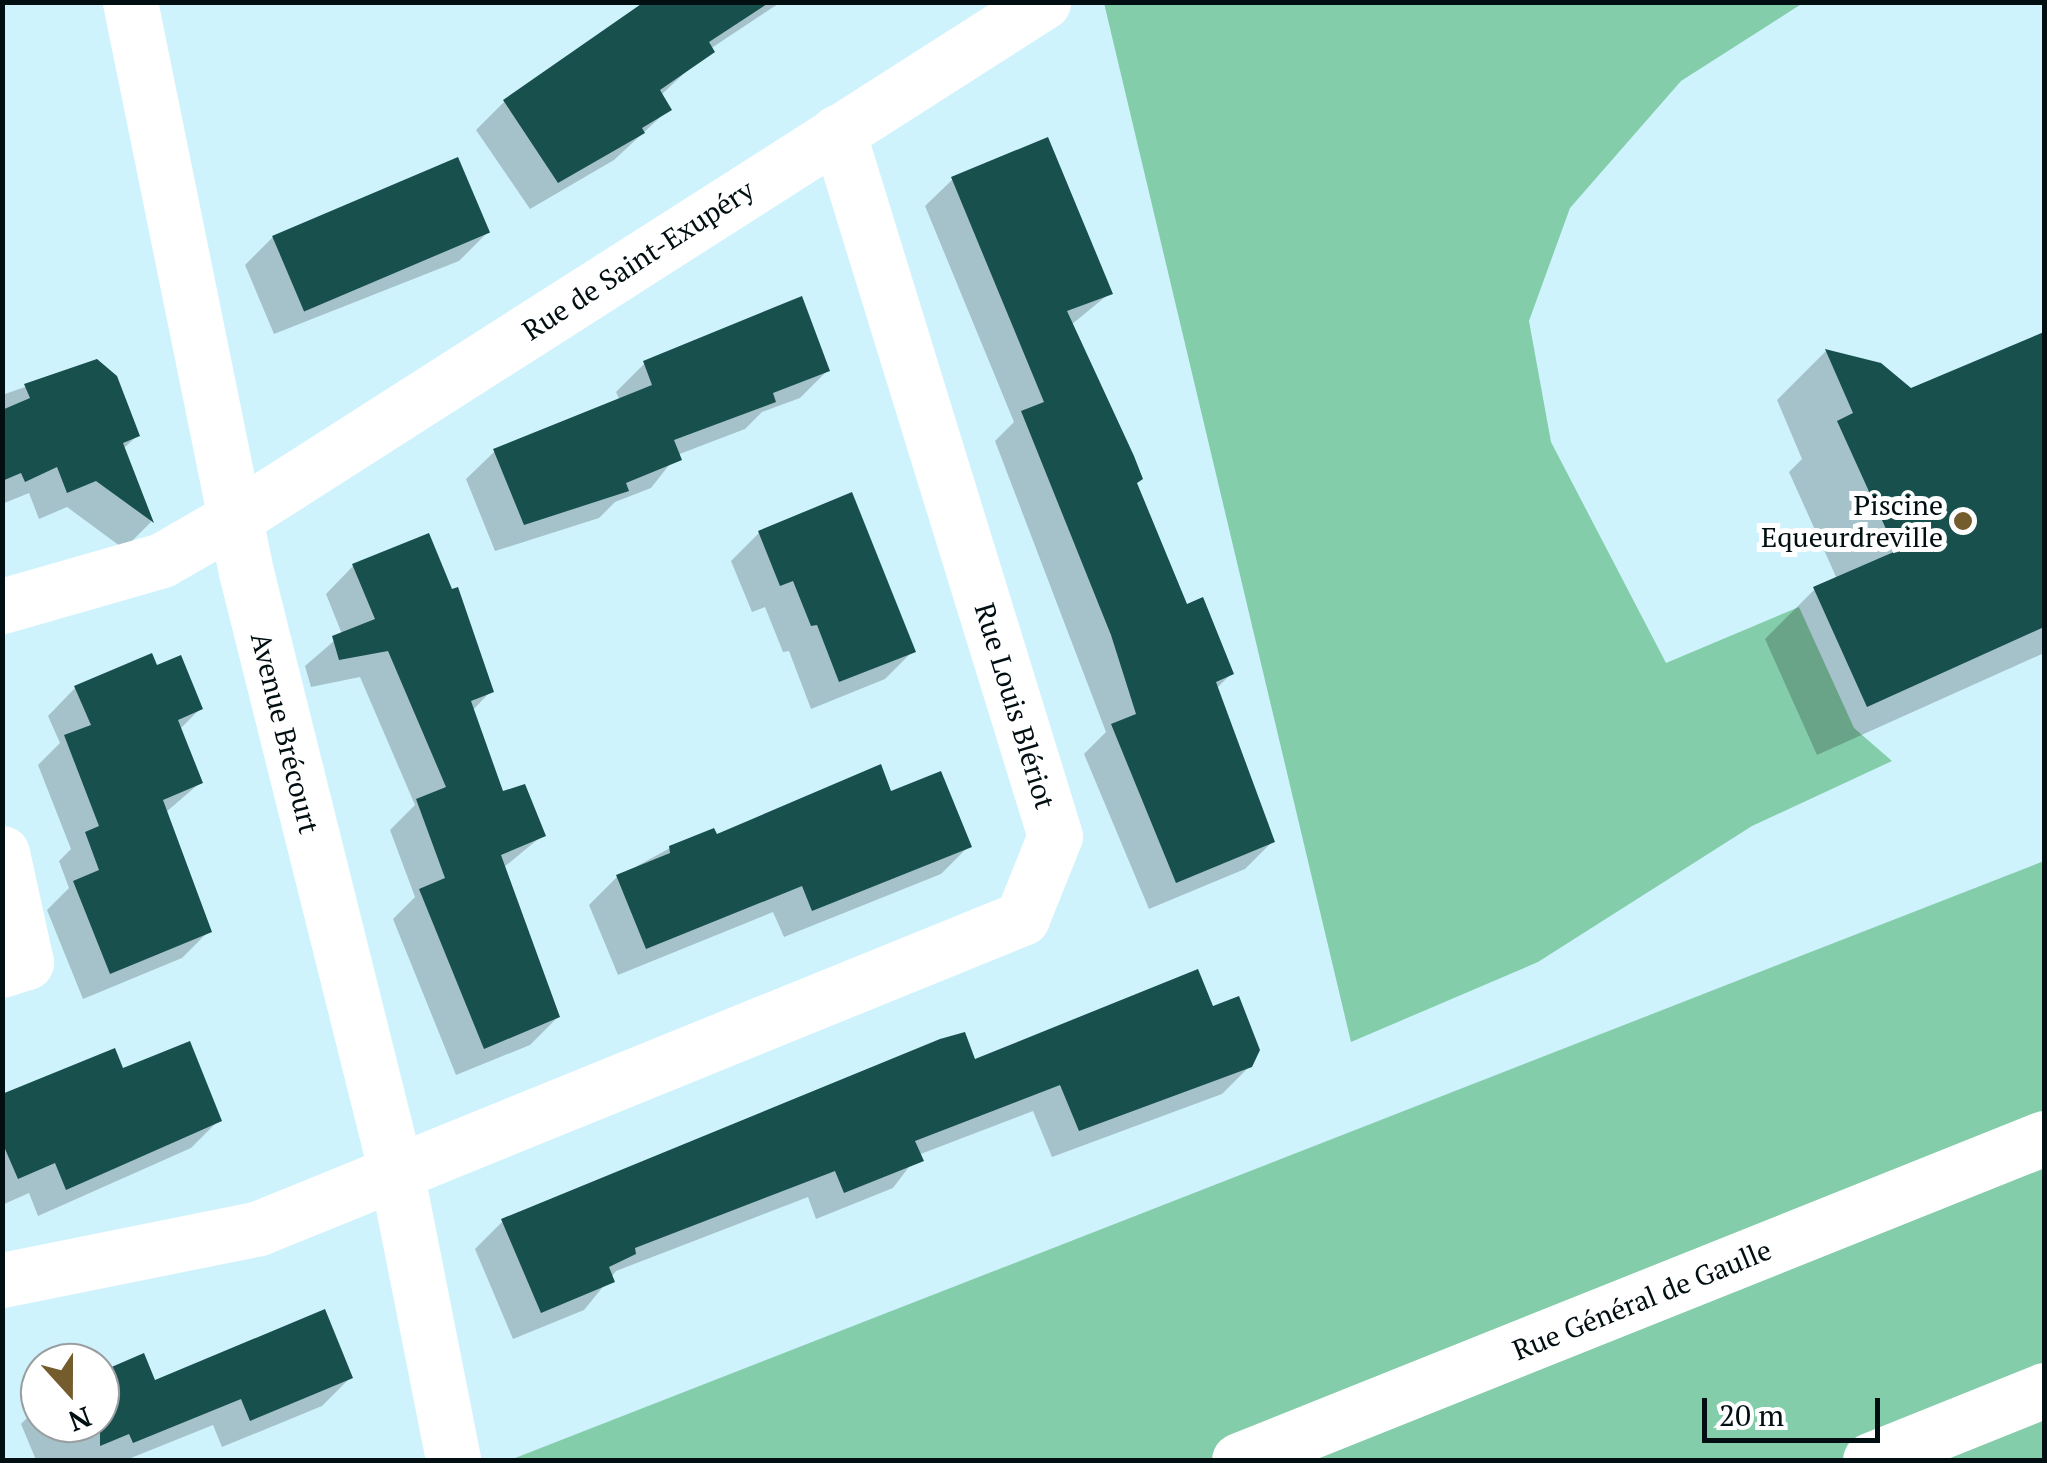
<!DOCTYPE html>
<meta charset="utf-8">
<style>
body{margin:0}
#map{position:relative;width:2047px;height:1463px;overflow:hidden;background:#cff3fd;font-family:"PT Serif",serif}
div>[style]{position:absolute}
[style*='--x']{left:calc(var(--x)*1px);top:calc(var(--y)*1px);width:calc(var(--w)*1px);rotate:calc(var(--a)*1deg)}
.green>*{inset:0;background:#84cdaa}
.shadow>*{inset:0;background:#0003}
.building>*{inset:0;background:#18504d;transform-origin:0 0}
.street>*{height:55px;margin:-27.5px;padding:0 27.5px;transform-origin:27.5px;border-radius:27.5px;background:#fff}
.secondary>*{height:55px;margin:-27.5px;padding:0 27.5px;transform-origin:27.5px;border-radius:27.5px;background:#fff}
.primary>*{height:55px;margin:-27.5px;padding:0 27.5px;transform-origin:27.5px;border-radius:27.5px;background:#fff}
.dots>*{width:28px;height:28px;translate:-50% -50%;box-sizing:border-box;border:5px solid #fff;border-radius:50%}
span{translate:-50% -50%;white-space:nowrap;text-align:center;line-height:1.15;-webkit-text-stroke:10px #fff;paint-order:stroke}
.street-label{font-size:28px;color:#010e12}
.poi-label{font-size:28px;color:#010e12}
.right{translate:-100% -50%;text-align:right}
.frame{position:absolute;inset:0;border:5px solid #010e12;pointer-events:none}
.north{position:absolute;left:20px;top:1343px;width:100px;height:100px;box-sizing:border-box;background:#fff;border:2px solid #999fa0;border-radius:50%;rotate:159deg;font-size:28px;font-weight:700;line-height:40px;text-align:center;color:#010e12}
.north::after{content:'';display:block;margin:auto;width:35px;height:45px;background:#745c2d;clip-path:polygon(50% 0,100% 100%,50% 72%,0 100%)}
.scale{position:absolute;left:1702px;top:1398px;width:178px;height:45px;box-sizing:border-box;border:5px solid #010e12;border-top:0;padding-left:12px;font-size:30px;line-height:35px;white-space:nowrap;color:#010e12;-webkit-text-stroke:8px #fff;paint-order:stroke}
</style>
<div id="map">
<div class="green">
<i style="clip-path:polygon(1104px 3px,1803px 3px,1681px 81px,1570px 208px,1529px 321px,1551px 442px,1666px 663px,1799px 607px,1854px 728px,1892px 761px,1752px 826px,1538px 962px,1351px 1042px)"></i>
<i style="clip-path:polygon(2044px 861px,2044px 1460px,510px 1460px)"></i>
</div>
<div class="shadow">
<i style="clip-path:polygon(645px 2px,781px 2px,710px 49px,660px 96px,669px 109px,614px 160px,530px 209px,476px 130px,504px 102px)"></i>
<i style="clip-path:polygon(953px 179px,1110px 293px,1071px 325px,1185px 607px,1231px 674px,1216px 689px,1272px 842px,1245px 869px,1149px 909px,1084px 754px,1106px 732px,995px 441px,1014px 422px,925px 206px)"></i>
<i style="clip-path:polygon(487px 233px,459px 261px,274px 334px,245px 265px,273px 237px)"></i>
<i style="clip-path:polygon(2044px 333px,2044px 653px,1817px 755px,1765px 639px,1815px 589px,1837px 579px,1789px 472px,1802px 459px,1777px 400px,1826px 351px,1880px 365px,1911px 391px)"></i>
<i style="clip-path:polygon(97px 362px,137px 436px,123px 449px,151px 522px,124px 549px,67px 507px,39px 519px,29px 493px,2px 504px,2px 395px)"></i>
<i style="clip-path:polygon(644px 364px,828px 370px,800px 398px,762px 412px,745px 429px,677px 455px,651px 488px,615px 502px,599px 518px,495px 551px,466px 479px,494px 452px,620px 401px,616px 392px)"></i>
<i style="clip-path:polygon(759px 533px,913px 651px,885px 679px,811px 709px,789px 651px,783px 652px,765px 607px,752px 612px,731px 561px)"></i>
<i style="clip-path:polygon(353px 566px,491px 691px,472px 711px,502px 795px,543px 835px,503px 868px,558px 1017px,530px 1045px,456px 1075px,393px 919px,415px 897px,390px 830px,415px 805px,360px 677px,311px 687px,305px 666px,342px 634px,326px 594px)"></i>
<i style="clip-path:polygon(155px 668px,200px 709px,179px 730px,201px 782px,165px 813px,209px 931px,182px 958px,83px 999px,47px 910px,69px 888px,59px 861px,71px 849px,38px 765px,60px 743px,48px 716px,75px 688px)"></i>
<i style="clip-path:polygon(890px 794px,969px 846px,941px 874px,784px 937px,773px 912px,618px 975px,589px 905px,617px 877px,670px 848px)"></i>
<i style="clip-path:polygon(1212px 1009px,1250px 1066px,1222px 1094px,1052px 1157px,1033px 1111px,918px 1155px,893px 1188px,816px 1219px,808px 1197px,616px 1271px,584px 1310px,513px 1339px,475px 1249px,502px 1222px,974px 1062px)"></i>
<i style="clip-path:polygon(122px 1071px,219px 1120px,191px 1148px,38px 1216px,29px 1193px,2px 1205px,2px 1097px)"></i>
<i style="clip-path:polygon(100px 1374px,153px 1383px,350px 1378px,322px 1406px,222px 1447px,213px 1425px,126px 1460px,36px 1460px,21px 1424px,40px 1405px,40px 1423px,100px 1423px)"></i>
</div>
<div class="building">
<i style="clip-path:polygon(644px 2px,770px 2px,709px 42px,715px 52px,660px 90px,672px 110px,642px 128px,645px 133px,558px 183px,503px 100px)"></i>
<i style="clip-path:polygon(1048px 137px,1113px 294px,1067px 311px,1134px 456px,1143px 479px,1137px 483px,1187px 604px,1203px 597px,1234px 674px,1216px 682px,1275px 842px,1176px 883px,1111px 724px,1136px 714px,1111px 635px,1021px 411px,1044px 402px,951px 177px)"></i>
<i style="left:458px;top:157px;width:82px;height:202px;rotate:67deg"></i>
<i style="clip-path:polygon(802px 296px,830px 371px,773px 393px,776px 402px,674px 440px,682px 460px,626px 483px,629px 491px,524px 525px,493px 449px,652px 385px,643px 361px)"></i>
<i style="clip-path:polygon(2044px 332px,2044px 627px,1867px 707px,1813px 587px,1896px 551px,1837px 421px,1853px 413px,1825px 349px,1881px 363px,1911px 388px)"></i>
<i style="clip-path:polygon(97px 359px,117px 376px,140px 436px,123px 443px,154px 523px,96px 481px,67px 493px,57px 467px,25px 482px,21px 473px,2px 481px,2px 410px,30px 398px,24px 384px)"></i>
<i style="clip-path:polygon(852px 492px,916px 652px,839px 682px,817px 625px,811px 626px,793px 581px,780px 586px,758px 531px)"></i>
<i style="clip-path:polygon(429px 533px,452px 589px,458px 587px,494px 692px,471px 701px,503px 791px,525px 784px,546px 836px,501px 855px,560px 1017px,484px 1049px,419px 889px,445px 878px,416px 799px,446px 787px,388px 651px,339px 660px,332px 636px,375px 619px,352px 564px)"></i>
<i style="clip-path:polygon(152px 653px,157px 665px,181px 655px,203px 709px,178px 720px,203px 783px,163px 800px,212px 932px,110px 974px,73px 881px,99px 870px,85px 832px,99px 826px,64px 735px,91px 725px,74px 686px)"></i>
<i style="clip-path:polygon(881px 764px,891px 791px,941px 771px,972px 847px,812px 911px,802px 886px,646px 949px,616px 875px,670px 853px,669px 846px,714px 828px,717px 834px)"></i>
<i style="clip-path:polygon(1198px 969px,1213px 1006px,1239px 996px,1260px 1050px,1252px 1067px,1079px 1131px,1060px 1085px,915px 1141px,924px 1161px,844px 1193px,835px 1171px,635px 1248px,636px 1254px,609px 1267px,615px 1282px,541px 1313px,501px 1219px,940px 1039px,965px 1032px,975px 1059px)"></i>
<i style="clip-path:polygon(190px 1041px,222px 1121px,66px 1190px,55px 1163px,18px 1179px,2px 1142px,2px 1094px,115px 1048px,123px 1068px)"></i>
<i style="clip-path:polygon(325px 1309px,353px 1378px,250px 1421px,241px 1399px,133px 1443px,129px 1434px,100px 1446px,100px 1372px,144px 1353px,155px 1380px)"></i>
</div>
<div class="street">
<i style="--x:2;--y:606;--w:166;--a:-16"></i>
<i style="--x:162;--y:560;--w:84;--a:-29.9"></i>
<i style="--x:235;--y:518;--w:959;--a:-32.56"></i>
<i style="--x:2;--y:853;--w:112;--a:77.6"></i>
<i style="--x:26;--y:962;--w:25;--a:162"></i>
<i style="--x:2;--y:1280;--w:262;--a:-11.4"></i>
<i style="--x:259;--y:1228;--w:824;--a:-22.11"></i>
<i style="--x:1022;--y:918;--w:88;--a:-68.1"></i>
<i style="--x:1055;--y:836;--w:737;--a:-107.13"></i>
</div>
<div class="secondary">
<i style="--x:130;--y:2;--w:582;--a:78.5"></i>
<i style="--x:246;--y:572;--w:623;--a:75.96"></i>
<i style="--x:397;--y:1176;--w:289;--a:78.8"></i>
<i style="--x:1239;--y:1460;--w:867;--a:-21.8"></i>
</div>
<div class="primary">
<i style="--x:1870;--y:1460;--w:188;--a:-21.9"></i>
</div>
<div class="dots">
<i style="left:1963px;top:521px;background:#745c2d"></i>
</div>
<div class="street-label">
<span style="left:638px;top:260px;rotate:-33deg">Rue de Saint-Exupéry</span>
<span style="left:1015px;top:706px;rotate:73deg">Rue Louis Blériot</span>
<span style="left:285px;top:733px;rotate:76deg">Avenue Brécourt</span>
<span style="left:1642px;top:1300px;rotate:-22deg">Rue Général de Gaulle</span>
</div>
<div class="poi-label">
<span class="right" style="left:1943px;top:521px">Piscine<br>Equeurdreville</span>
</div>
<div class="frame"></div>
<div class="north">N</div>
<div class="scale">20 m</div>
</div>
